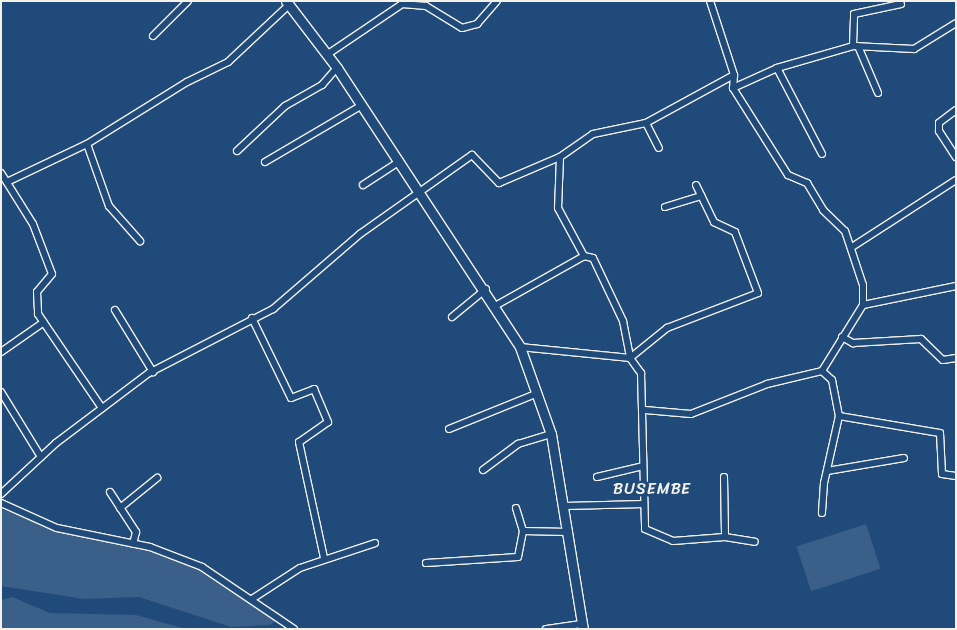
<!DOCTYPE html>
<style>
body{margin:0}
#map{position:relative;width:957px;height:630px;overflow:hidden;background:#1f4a7a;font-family:Sriracha,sans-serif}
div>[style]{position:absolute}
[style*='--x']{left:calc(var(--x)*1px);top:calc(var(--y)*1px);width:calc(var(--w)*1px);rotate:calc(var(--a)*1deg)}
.green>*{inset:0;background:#3a5f88;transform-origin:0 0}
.roads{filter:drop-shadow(1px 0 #f4f1e8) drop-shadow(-1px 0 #f4f1e8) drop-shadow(0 1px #f4f1e8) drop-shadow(0 -1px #f4f1e8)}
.minor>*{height:6px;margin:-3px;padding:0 3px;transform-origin:3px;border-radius:3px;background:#1f4a7a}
.tertiary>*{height:9px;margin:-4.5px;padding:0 4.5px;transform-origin:4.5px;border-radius:4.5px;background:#1f4a7a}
span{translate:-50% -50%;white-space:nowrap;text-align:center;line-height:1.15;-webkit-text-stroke:5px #1f4a7a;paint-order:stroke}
.quarter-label{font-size:16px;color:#f4f1e8;letter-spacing:1px}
.frame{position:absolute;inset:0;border:2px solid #f4f1e8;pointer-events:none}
</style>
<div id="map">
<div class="green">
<i style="clip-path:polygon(1px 509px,60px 530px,167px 553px,207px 569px,284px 616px,270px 625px,231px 627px,139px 597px,84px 599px,1px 586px)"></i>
<i style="left:866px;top:524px;width:47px;height:73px;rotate:72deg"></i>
<i style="clip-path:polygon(12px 597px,50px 613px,136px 615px,186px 629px,1px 629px,1px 600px)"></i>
</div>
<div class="roads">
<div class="minor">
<i style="--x:710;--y:1;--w:78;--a:72"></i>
<i style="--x:734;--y:75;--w:13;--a:94"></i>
<i style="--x:733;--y:88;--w:103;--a:57.7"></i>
<i style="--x:788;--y:175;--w:21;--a:23"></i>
<i style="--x:807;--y:183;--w:31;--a:59"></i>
<i style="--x:823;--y:210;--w:30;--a:44"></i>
<i style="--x:845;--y:231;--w:57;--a:71.6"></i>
<i style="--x:863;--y:285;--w:20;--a:90"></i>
<i style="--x:153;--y:36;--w:49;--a:-45"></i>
<i style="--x:853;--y:46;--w:32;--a:-88"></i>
<i style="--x:854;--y:14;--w:48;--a:-12"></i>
<i style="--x:858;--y:46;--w:51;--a:66.9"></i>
<i style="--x:328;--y:54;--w:89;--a:-34"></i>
<i style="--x:402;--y:4;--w:24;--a:5"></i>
<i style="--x:426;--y:6;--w:42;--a:31.4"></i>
<i style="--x:462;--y:28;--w:16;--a:-15"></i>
<i style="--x:477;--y:24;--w:30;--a:-49"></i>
<i style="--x:777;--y:68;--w:97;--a:62.4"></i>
<i style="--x:733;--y:88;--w:48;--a:-24.4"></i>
<i style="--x:777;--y:68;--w:79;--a:-16.1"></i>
<i style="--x:853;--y:46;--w:61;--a:2.8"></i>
<i style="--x:914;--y:49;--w:49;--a:-31.8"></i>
<i style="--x:956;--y:110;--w:21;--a:143"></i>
<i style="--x:939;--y:123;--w:8;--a:90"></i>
<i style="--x:939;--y:131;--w:31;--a:57"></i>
<i style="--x:646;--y:123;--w:28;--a:63"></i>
<i style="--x:87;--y:144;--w:66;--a:70.5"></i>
<i style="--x:109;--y:206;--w:47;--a:48.5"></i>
<i style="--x:237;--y:151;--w:66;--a:-43.2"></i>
<i style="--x:285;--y:106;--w:43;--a:-29.6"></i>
<i style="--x:322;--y:85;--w:23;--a:-49"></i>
<i style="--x:560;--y:157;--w:51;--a:92.2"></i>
<i style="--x:558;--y:208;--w:55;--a:61.6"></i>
<i style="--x:265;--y:162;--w:113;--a:-30.4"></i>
<i style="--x:1;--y:173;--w:60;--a:57.9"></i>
<i style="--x:33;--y:224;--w:53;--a:69.2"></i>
<i style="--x:52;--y:274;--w:23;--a:130"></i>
<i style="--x:37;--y:292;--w:22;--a:87"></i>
<i style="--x:38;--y:314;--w:114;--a:55.8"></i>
<i style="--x:7;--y:182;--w:89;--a:-25.4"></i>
<i style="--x:87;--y:144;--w:118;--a:-31.8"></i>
<i style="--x:187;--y:82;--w:46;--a:-26"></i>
<i style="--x:228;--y:62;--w:83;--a:-43.1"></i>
<i style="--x:363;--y:185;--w:44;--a:-33"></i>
<i style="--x:665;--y:207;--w:38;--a:-17"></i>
<i style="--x:852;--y:247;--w:124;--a:-32.8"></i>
<i style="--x:495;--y:306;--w:102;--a:-29.3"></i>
<i style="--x:584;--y:256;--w:9;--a:13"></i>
<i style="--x:593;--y:258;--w:70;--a:64.5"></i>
<i style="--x:623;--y:321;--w:38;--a:79"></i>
<i style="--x:630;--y:358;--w:19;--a:54"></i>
<i style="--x:641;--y:373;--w:156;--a:88.5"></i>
<i style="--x:645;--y:529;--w:30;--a:23"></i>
<i style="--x:673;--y:541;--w:52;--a:-4.4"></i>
<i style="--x:725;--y:537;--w:30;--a:9"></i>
<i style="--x:115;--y:310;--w:73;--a:58.5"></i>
<i style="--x:452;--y:317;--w:44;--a:-39.5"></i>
<i style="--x:252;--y:318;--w:89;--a:64"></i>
<i style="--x:291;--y:398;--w:25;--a:-21"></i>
<i style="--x:314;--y:389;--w:36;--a:67"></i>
<i style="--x:328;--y:422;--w:35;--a:145"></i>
<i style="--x:299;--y:442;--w:119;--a:77.8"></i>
<i style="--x:842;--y:337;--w:13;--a:29"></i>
<i style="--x:853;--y:343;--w:68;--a:-3.4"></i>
<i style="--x:921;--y:339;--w:30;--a:44"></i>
<i style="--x:943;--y:360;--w:13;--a:-9"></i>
<i style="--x:520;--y:347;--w:111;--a:5.7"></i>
<i style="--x:630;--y:358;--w:48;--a:-39"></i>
<i style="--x:667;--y:328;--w:97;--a:-21"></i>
<i style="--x:758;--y:293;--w:65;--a:-110.7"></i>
<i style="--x:735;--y:232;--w:23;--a:-155"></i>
<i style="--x:714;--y:222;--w:41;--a:-115.9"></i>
<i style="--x:1;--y:352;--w:52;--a:-34.9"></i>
<i style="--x:822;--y:371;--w:78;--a:-58.2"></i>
<i style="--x:863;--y:305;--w:95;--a:-11.5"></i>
<i style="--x:1;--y:392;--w:76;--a:58.4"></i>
<i style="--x:645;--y:410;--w:46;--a:5"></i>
<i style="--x:691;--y:414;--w:82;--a:-21.5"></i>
<i style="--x:767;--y:384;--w:57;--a:-13.3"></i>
<i style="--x:822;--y:371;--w:13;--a:42"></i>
<i style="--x:832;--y:380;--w:37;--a:79"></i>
<i style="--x:839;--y:416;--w:69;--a:102.6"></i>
<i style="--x:824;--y:483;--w:30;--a:94"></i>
<i style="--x:839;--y:416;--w:102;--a:9.6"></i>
<i style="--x:940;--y:433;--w:41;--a:87.2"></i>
<i style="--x:942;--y:474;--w:14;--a:8"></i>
<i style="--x:449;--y:429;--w:96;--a:-22"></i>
<i style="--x:483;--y:470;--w:44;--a:-36.6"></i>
<i style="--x:518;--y:444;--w:34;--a:-17"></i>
<i style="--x:827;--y:471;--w:78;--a:-9.6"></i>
<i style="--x:597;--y:477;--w:47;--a:-13.4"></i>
<i style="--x:724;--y:477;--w:60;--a:89"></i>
<i style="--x:110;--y:492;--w:48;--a:57"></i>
<i style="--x:136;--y:532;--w:12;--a:104"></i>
<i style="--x:1;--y:494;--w:75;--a:-42.8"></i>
<i style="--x:56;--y:443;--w:116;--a:-37"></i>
<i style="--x:149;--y:373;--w:140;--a:-27.3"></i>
<i style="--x:273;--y:309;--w:115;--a:-40.8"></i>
<i style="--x:360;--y:234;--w:137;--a:-35.2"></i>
<i style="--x:472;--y:155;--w:39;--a:46"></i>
<i style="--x:499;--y:183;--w:66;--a:-23.1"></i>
<i style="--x:560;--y:157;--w:40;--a:-34.9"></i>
<i style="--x:593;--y:134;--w:54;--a:-11.7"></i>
<i style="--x:646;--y:123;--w:100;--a:-28.6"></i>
<i style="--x:1;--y:503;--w:61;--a:24.1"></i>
<i style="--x:57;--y:528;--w:95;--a:11.5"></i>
<i style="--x:150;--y:547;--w:56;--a:21"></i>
<i style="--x:202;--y:567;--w:111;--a:34"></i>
<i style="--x:565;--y:506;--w:79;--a:-1.5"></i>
<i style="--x:120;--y:508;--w:48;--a:-39"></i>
<i style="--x:523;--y:531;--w:46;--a:1.2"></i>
<i style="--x:426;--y:563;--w:92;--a:-3.7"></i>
<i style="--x:518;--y:557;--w:26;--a:-79"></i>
<i style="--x:523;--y:531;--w:24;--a:-107"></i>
<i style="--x:252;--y:599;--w:57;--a:-32.9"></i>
<i style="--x:300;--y:568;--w:79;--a:-18.4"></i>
<i style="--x:546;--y:629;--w:36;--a:-8"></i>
</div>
<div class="tertiary">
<i style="--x:286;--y:1;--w:84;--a:52.7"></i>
<i style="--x:337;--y:68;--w:334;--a:56.7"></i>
<i style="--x:520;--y:347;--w:92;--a:70.4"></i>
<i style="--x:551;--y:434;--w:198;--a:80.7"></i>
</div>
</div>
<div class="quarter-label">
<span style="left:652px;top:489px">BUSEMBE</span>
</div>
<div class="frame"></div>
</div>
